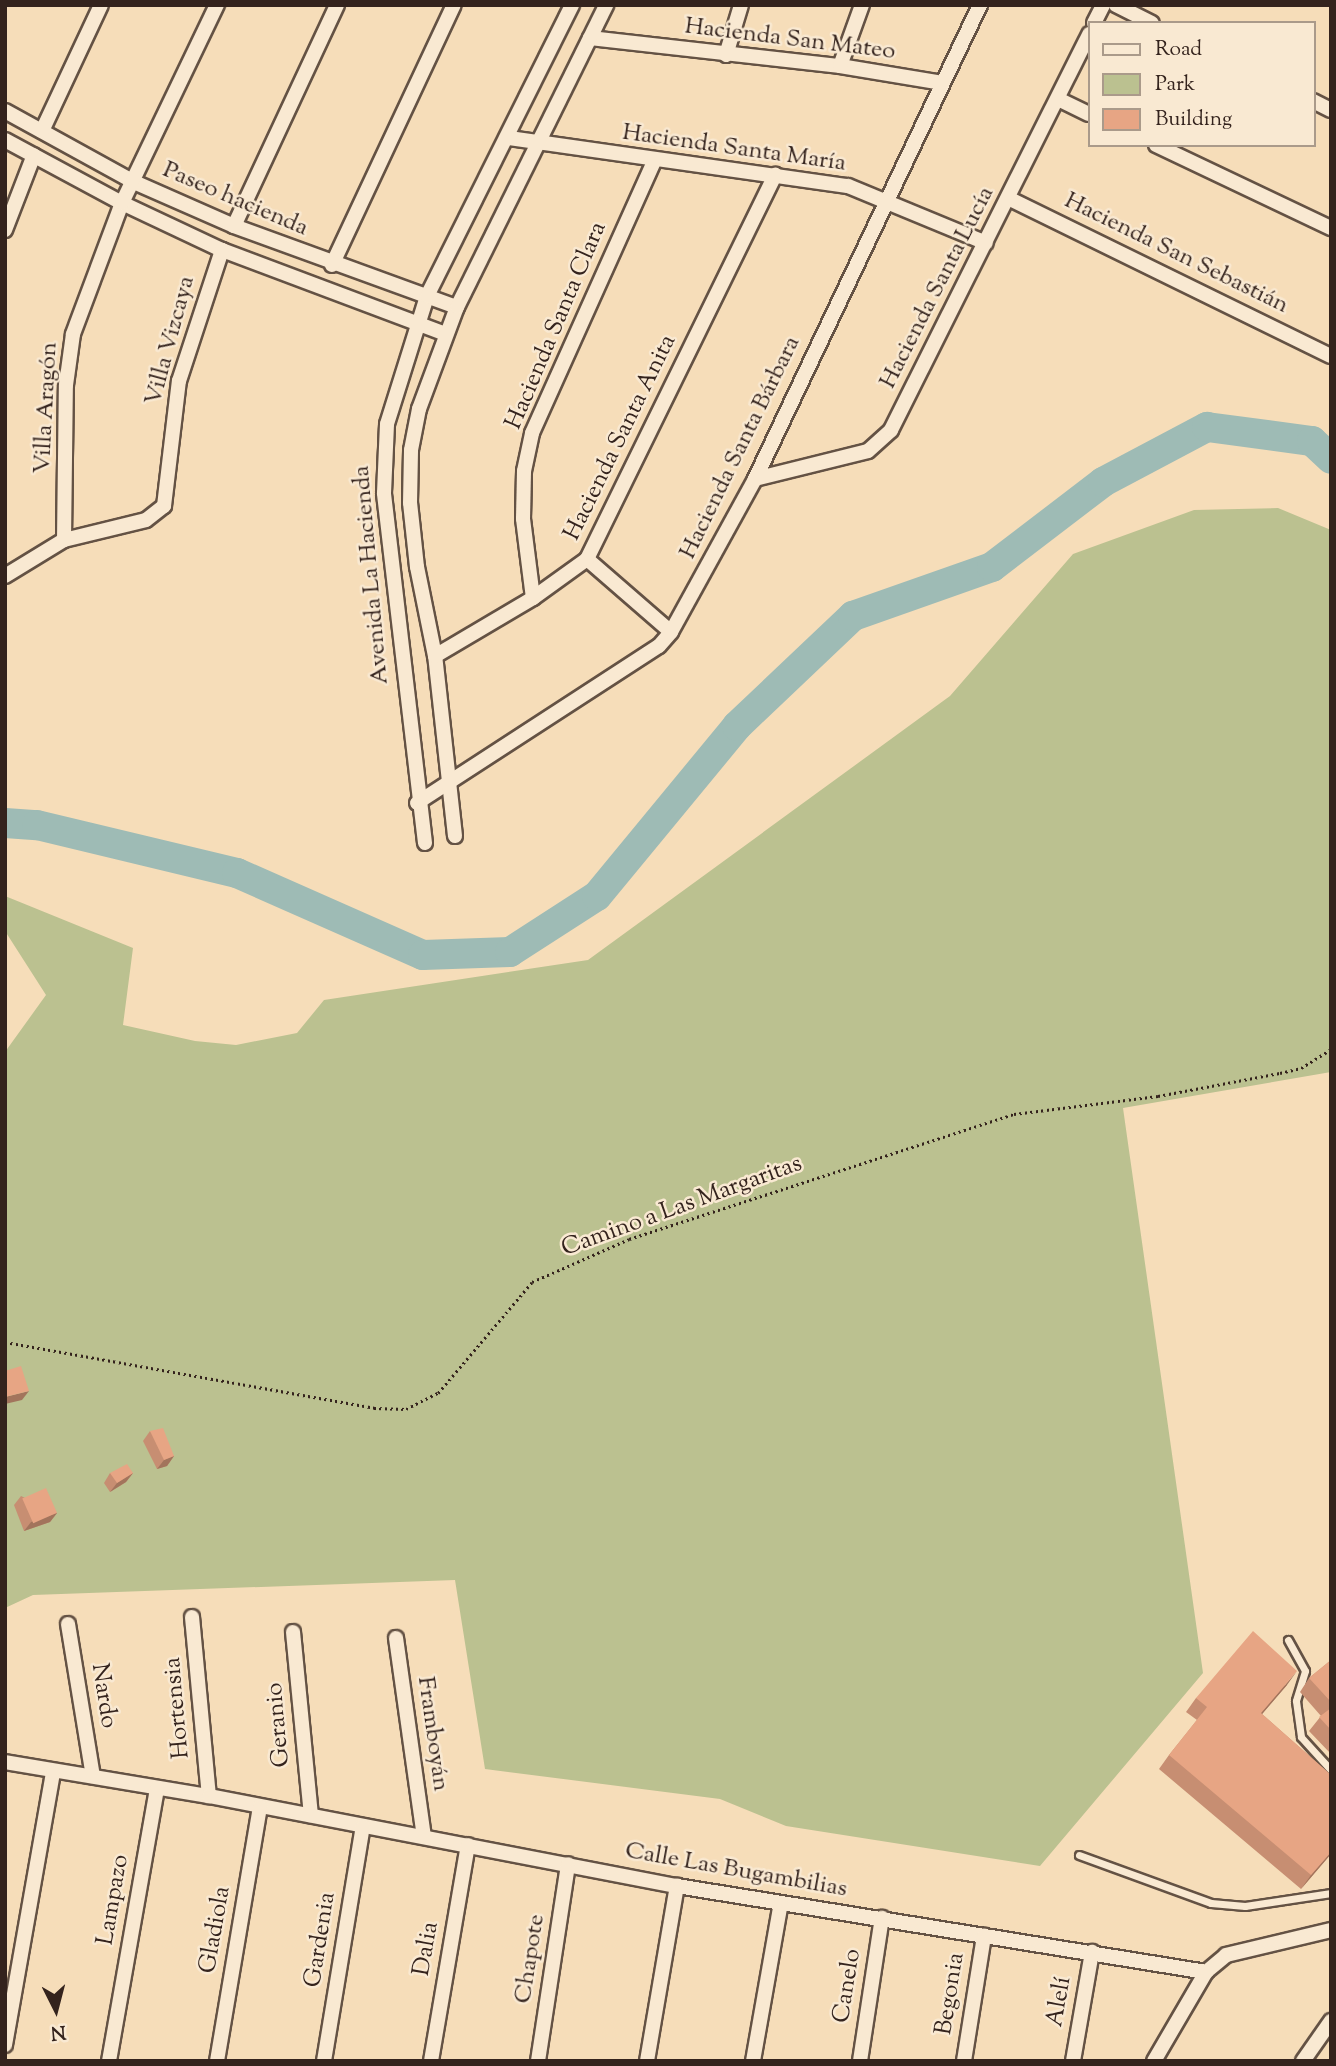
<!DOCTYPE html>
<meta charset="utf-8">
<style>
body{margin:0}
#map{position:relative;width:1336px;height:2066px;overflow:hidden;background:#f6ddb9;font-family:"Sorts Mill Goudy",serif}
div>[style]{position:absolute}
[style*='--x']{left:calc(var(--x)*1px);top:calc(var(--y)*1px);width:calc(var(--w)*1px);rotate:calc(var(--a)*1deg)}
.green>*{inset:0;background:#bbc190}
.river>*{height:30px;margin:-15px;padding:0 15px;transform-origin:15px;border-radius:15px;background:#9ebbb5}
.path>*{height:2.5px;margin-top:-1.25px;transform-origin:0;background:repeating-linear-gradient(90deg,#34231d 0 2px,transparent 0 5.5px)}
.roads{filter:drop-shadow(2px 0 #645244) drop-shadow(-2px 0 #645244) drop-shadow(0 2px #645244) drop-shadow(0 -2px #645244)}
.lane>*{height:7px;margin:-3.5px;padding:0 3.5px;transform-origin:3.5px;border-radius:3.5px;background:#f9e9d2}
.street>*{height:14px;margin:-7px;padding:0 7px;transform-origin:7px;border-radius:7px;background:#f9e9d2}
.wall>*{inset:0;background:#c78e72}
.shaded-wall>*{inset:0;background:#a2745c}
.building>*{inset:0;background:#e7a584;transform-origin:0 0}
span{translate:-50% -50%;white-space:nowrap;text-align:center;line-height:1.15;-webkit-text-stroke:5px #f9e9d2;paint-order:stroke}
.street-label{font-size:24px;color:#34231d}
.frame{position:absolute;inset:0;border:7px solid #34231d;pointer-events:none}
.legend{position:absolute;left:1088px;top:21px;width:228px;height:126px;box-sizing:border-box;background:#f9e9d2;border:2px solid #aa9a8a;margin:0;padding:9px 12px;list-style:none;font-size:21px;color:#34231d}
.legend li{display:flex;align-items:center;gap:14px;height:35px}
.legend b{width:35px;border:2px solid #aa9a8a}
.north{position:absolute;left:21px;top:1975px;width:70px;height:70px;-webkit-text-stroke:5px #f9e9d2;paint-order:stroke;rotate:174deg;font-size:19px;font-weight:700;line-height:28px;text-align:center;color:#34231d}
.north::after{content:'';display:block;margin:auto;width:24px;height:32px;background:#34231d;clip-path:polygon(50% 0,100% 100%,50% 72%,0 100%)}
</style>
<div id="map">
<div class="green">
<i style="clip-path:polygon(1278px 508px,1331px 530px,1331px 1072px,1123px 1108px,1203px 1673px,1040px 1866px,786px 1826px,720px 1799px,485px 1769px,455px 1580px,33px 1595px,5px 1608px,5px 1052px,46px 995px,5px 931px,5px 896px,133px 948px,123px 1025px,195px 1041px,236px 1045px,297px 1033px,324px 1000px,588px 960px,950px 696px,1073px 554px,1194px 510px)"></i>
</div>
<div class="river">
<i style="--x:5;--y:823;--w:32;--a:4"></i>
<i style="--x:37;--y:825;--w:206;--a:13.5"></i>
<i style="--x:237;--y:873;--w:203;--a:23.8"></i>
<i style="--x:423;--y:955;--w:87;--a:-2"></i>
<i style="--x:510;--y:952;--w:103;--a:-32.8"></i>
<i style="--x:597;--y:896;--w:220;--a:-50.5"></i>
<i style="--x:737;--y:726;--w:160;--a:-43.5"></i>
<i style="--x:853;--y:616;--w:147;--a:-19.4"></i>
<i style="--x:992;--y:567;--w:140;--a:-37.4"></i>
<i style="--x:1103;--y:482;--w:118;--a:-27.9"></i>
<i style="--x:1207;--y:427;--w:106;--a:7.6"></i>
<i style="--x:1312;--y:441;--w:26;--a:43"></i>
</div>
<div class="path">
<i style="--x:5;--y:1342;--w:375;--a:10.1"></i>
<i style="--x:374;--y:1408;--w:32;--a:2"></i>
<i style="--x:406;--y:1409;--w:36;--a:-27"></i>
<i style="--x:438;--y:1393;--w:145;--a:-49.7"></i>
<i style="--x:532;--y:1282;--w:106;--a:-23.9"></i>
<i style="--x:629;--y:1239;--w:405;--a:-18"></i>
<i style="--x:1014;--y:1114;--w:145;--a:-7.1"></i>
<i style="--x:1158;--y:1096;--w:124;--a:-10.7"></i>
<i style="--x:1280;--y:1073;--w:22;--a:-13"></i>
<i style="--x:1301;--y:1068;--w:36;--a:-32"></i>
</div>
<div class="roads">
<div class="lane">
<i style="--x:1288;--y:1640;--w:35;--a:61"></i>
<i style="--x:1305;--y:1671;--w:31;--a:107"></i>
<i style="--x:1296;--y:1701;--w:36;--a:82"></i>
<i style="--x:1301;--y:1737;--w:45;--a:47.7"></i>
<i style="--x:1079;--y:1855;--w:140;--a:20"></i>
<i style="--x:1211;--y:1903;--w:34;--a:5"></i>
<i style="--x:1245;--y:1906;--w:87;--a:-8.6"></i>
</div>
<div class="street">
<i style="--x:1116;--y:5;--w:40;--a:26.6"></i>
<i style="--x:1094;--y:23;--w:20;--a:-63"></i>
<i style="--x:590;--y:38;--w:252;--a:6.4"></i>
<i style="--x:840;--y:66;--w:104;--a:9.4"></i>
<i style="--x:726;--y:55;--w:52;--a:-73.3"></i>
<i style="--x:840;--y:66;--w:65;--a:-70.2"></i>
<i style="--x:1058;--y:99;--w:34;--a:26"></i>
<i style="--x:1313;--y:101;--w:20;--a:27"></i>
<i style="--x:5;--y:111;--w:147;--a:28.8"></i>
<i style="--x:134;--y:182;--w:109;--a:23.7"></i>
<i style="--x:234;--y:226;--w:237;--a:20"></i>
<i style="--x:42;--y:131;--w:139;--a:-64.9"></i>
<i style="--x:509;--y:138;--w:342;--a:8.1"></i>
<i style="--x:848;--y:186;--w:149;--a:22.4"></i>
<i style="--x:5;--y:140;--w:133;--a:28.3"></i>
<i style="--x:122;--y:203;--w:110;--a:25.2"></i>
<i style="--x:222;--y:250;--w:239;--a:20.6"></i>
<i style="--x:1156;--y:145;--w:194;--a:25.4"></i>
<i style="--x:1010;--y:199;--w:357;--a:26.1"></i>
<i style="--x:234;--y:226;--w:244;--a:-65"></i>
<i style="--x:5;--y:230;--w:80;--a:-68.9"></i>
<i style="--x:332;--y:265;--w:287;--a:-64.9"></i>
<i style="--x:755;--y:479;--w:116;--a:-13.9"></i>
<i style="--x:868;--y:451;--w:31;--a:-42"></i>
<i style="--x:891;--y:430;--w:443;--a:-63.4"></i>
<i style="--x:64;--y:540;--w:155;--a:-89.3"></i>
<i style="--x:66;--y:385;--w:51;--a:-82.2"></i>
<i style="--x:73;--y:334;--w:140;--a:-69.5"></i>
<i style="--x:122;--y:203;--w:220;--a:-64.4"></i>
<i style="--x:587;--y:559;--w:111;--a:41"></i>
<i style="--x:5;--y:576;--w:69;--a:-31.4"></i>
<i style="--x:64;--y:540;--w:84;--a:-13.7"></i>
<i style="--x:146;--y:520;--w:23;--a:-38"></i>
<i style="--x:164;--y:506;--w:126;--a:-83.2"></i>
<i style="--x:179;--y:381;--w:138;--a:-71.8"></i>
<i style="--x:533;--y:598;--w:80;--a:-97.2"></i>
<i style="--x:523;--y:519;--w:48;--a:-88.8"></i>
<i style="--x:524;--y:471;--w:39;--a:-78"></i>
<i style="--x:532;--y:433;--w:297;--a:-65.8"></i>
<i style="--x:435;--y:656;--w:114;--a:-30.6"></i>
<i style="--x:533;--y:598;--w:67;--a:-35.8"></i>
<i style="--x:587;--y:559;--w:428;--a:-63.9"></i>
<i style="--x:417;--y:803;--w:288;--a:-33"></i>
<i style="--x:659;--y:646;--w:18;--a:-49"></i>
<i style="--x:671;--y:632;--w:175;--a:-61.2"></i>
<i style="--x:755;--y:479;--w:525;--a:-64.61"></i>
<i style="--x:455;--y:836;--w:181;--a:-96.3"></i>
<i style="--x:435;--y:656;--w:91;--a:-101.4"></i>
<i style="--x:417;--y:567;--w:64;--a:-96.2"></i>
<i style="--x:410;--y:503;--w:53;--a:-88.9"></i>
<i style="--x:411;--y:450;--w:42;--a:-79"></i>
<i style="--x:419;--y:409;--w:109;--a:-69.6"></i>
<i style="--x:457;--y:307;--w:337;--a:-63.7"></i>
<i style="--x:425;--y:843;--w:352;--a:-96.7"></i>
<i style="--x:384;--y:493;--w:69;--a:-87.5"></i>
<i style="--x:387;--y:424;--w:134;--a:-72.6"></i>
<i style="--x:427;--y:296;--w:325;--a:-63.5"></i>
<i style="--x:192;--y:1617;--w:180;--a:84.6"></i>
<i style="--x:68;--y:1624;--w:154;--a:80.7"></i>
<i style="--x:293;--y:1632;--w:184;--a:84.4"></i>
<i style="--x:396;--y:1638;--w:200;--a:82"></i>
<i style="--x:5;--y:1762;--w:207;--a:9.5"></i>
<i style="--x:209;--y:1796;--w:477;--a:10.9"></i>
<i style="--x:677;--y:1886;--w:536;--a:9.23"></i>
<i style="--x:5;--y:2045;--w:276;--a:-80"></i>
<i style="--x:109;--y:2061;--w:277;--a:-80"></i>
<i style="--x:217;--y:2061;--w:258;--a:-80.4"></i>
<i style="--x:324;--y:2061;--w:238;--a:-80.6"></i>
<i style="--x:431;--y:2061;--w:219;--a:-80.3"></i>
<i style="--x:538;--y:2061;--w:199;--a:-81.3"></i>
<i style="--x:647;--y:2061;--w:178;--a:-80.3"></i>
<i style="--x:753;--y:2061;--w:160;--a:-80"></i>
<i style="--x:860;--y:2061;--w:145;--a:-81.3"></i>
<i style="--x:964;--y:2061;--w:127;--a:-80.9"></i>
<i style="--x:1073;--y:2061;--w:111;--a:-80.1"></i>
<i style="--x:1154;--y:2061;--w:103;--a:-59.7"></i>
<i style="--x:1206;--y:1972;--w:26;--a:-40"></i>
<i style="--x:1226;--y:1955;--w:108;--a:-13.4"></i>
<i style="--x:1303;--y:2061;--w:49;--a:-55"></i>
</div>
</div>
<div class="wall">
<i style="clip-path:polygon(150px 1431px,174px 1456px,167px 1466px,157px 1469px,143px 1441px)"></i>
<i style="clip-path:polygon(110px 1473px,133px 1473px,126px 1482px,110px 1492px,104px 1483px)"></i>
<i style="clip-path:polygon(21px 1496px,57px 1513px,50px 1522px,24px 1531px,14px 1505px)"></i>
<i style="clip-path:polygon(1331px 1660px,1331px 1754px,1309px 1731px,1321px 1716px,1300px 1692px,1309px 1678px)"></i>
<i style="clip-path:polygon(1287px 1685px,1262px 1714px,1331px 1775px,1331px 1854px,1301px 1889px,1159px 1769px,1169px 1755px,1197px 1720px,1186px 1712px,1196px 1698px)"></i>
</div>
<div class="shaded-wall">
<i style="clip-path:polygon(29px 1391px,22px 1400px,5px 1404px,5px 1397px)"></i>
<i style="clip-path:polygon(174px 1456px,167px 1466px,157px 1469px,164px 1460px)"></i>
<i style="clip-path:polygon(133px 1473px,126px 1482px,110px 1492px,117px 1483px)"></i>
<i style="clip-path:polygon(57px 1513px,50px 1522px,24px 1531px,31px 1522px)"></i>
<i style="clip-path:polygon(1297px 1671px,1287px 1685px,1251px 1727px,1261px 1713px)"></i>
<i style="clip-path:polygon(1331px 1852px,1331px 1854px,1301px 1889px,1311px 1875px)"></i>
</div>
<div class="building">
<i style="clip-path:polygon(21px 1366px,29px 1391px,5px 1397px,5px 1371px)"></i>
<i style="clip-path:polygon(163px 1428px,174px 1456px,164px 1460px,150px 1431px)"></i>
<i style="clip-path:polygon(127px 1464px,133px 1473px,117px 1483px,110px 1473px)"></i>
<i style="left:46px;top:1488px;width:27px;height:26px;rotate:66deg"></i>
<i style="clip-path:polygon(1253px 1631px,1297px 1671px,1261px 1713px,1331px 1775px,1331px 1852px,1311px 1875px,1169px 1755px,1207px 1707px,1196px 1698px)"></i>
<i style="clip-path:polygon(1331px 1660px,1331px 1702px,1309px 1678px)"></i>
<i style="clip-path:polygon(1331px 1708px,1331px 1730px,1319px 1717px)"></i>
</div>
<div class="street-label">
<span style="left:790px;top:40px;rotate:7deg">Hacienda San Mateo</span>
<span style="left:734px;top:149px;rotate:8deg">Hacienda Santa María</span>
<span style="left:235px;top:200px;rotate:23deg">Paseo hacienda</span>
<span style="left:1176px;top:254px;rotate:26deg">Hacienda San Sebastián</span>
<span style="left:938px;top:288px;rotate:-63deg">Hacienda Santa Lucía</span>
<span style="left:557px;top:326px;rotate:-67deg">Hacienda Santa Clara</span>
<span style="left:171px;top:341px;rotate:-75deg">Villa Vizcaya</span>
<span style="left:47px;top:408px;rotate:-87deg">Villa Aragón</span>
<span style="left:621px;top:438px;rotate:-64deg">Hacienda Santa Anita</span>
<span style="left:741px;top:448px;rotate:-64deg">Hacienda Santa Bárbara</span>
<span style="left:372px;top:575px;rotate:-95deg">Avenida La Hacienda</span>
<span style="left:682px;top:1207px;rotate:-20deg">Camino a Las Margaritas</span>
<span style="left:103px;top:1696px;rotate:81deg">Nardo</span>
<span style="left:178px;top:1708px;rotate:-95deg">Hortensia</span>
<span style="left:279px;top:1725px;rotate:-95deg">Geranio</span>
<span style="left:432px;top:1734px;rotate:82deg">Framboyán</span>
<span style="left:736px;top:1871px;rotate:10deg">Calle Las Bugambilias</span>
<span style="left:114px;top:1900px;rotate:-80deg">Lampazo</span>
<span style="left:216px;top:1930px;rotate:-80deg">Gladiola</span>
<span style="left:321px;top:1940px;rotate:-81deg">Gardenia</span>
<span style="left:427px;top:1949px;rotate:-80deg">Dalia</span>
<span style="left:531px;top:1959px;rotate:-81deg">Chapote</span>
<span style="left:848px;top:1986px;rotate:-81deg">Canelo</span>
<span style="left:951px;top:1994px;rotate:-81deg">Begonia</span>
<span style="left:1060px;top:2002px;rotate:-80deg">Alelí</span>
</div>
<div class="frame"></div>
<ul class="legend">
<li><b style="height:9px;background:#f9e9d2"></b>Road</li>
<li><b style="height:19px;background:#bbc190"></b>Park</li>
<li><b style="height:19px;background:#e7a584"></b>Building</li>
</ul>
<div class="north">N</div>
</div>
